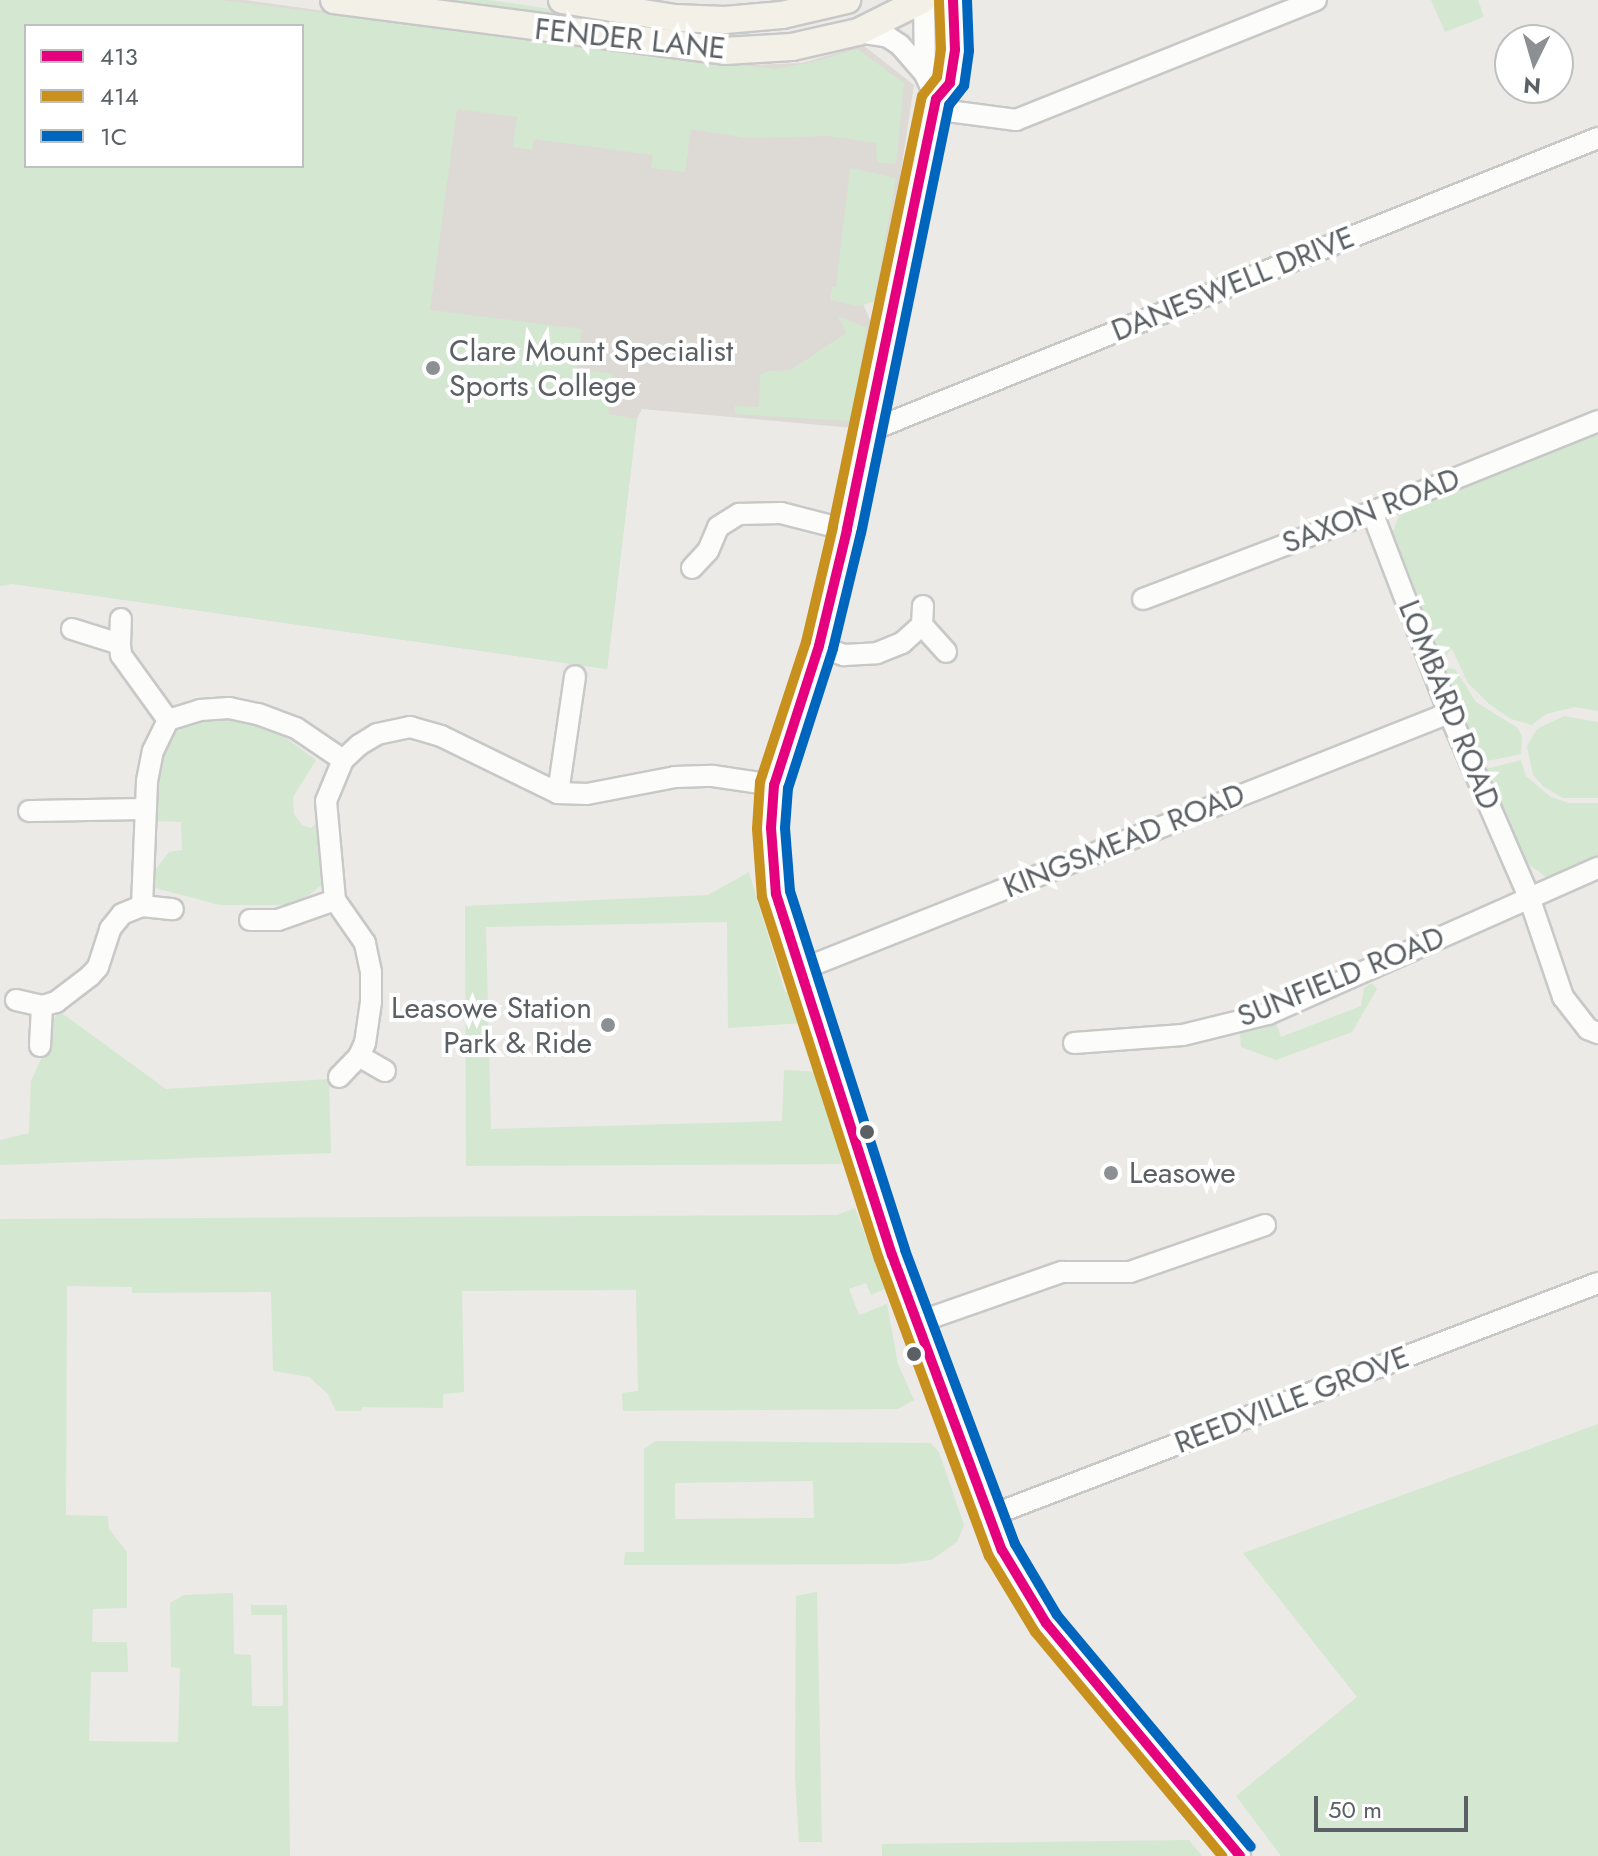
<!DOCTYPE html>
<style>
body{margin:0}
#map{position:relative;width:1598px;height:1856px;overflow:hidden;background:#ebeae6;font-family:Jost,sans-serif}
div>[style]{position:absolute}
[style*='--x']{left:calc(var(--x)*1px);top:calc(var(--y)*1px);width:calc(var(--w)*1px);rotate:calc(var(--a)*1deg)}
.education>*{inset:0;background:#dddad5}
.green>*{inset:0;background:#d4e7d1}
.roads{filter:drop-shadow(2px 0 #c8c8c8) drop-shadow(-2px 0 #c8c8c8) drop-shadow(0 2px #c8c8c8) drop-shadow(0 -2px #c8c8c8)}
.minor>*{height:20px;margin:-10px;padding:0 10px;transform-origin:10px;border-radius:10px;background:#fcfcfb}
.major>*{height:26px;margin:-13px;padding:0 13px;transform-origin:13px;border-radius:13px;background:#f3f0e7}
.bus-1>*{height:10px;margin:-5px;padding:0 5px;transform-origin:5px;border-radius:5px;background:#e5007d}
.bus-2>*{height:10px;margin:-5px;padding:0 5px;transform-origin:5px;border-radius:5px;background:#c8911e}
.bus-3>*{height:10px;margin:-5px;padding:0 5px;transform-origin:5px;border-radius:5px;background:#0065bd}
.dots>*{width:22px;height:22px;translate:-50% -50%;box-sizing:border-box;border:4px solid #fff;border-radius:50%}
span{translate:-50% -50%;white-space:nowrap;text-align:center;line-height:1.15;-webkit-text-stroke:8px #fff;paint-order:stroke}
.street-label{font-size:30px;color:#5b6064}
.poi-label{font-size:30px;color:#5b6064}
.left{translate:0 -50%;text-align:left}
.right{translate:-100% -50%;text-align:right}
.legend{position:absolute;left:24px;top:24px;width:280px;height:144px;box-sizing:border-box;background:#fff;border:2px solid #bdbfc1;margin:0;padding:10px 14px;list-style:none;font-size:24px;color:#5b6064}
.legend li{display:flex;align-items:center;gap:16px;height:40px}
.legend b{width:40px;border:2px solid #bdbfc1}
.north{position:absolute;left:1494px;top:24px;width:80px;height:80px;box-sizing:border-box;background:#fff;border:2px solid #bdbfc1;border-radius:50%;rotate:185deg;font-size:22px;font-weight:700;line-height:32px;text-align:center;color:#5b6064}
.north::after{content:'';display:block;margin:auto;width:28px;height:36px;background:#8d9092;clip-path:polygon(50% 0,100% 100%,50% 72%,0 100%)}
.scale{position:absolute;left:1314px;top:1796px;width:154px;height:36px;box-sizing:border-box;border:4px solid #5b6064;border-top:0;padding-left:10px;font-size:24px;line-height:28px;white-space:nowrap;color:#5b6064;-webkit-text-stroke:6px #fff;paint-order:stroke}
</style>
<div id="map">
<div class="education">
<i style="clip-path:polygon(evenodd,0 0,245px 0,660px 57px,747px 65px,802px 63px,863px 45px,914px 85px,882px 297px,862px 302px,873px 326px,853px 428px,642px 409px,637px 419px,607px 669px,0 582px,0 0,26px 26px,302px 26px,302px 166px,26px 166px,26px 26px)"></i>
</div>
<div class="green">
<i style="clip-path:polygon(evenodd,0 0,219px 0,775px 69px,814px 62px,857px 49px,904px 83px,896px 164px,877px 162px,876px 143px,829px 136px,747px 138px,691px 129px,685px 172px,651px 168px,653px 155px,534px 139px,532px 150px,513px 147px,517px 117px,457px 109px,430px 310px,582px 329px,577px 369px,613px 374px,608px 414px,637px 419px,607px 669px,13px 584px,0 586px,0 0,26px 26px,302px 26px,302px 166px,26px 166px,26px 26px)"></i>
<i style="clip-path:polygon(425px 0,489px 0,690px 29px,751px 32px,751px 38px,713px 38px)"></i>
<i style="clip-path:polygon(1431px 0,1478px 0,1484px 17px,1445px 32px)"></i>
<i style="clip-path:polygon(850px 168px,896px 178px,874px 302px,858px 306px,830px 300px,832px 287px,836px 287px)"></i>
<i style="clip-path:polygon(838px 316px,867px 328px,851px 421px,735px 414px,735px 406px,759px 407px,760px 375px,769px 371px,791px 370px,846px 333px)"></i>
<i style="clip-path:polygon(1598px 431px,1598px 711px,1575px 707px,1546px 714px,1532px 725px,1511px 719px,1488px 703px,1468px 683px,1452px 649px,1442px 659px,1393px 532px,1399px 515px,1409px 506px)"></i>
<i style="clip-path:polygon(1445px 668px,1455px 669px,1476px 702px,1518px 728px,1522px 737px,1521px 754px,1483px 762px)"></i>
<i style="clip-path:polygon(1564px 716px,1598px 722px,1598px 798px,1563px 798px,1544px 787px,1533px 775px,1527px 746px,1537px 729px)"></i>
<i style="clip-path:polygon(198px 717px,251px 723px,282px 735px,316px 760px,293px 797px,294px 814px,302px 825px,311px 828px,319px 820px,324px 883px,308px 896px,286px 905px,220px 905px,155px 888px,152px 874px,169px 852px,182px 850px,181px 822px,155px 821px,159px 749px,180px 724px)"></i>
<i style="clip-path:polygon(1521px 760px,1526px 776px,1551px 797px,1569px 803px,1598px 803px,1598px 859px,1546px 877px,1524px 861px,1486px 769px)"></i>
<i style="clip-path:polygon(749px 872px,785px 992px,792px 992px,804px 1023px,728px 1028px,727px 922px,486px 927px,491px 1129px,782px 1121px,784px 1070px,820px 1072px,842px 1164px,466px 1166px,465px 906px,708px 895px)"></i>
<i style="clip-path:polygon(1372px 983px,1377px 989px,1352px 1032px,1276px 1060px,1241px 1047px,1240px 1033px,1275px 1021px,1281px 1037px,1361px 1006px,1364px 988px)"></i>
<i style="clip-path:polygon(59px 1011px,166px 1089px,329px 1079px,331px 1153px,0 1165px,0 1140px,29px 1133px,31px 1081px,45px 1050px,49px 1027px)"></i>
<i style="clip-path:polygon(855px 1208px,885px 1289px,871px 1295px,866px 1283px,849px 1289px,859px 1315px,887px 1304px,898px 1364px,914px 1400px,898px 1409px,623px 1411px,622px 1393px,638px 1391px,636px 1290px,462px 1291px,464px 1392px,443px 1394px,443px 1408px,362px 1407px,361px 1411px,336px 1411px,328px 1394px,309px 1377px,273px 1371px,271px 1292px,132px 1293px,132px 1287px,67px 1286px,66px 1515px,108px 1516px,109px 1529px,127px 1552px,127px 1608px,93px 1609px,92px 1642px,127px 1642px,128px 1672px,91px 1672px,89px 1741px,178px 1742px,180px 1668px,171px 1667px,170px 1603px,184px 1595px,233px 1593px,234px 1654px,251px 1655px,252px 1706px,283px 1706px,282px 1615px,251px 1615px,251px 1605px,287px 1605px,290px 1856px,0 1856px,0 1219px,837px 1215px)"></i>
<i style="clip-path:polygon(1598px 1424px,1598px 1856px,1281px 1856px,1236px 1796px,1357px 1697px,1243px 1553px)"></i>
<i style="clip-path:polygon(evenodd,656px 1441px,930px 1443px,939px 1452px,964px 1525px,957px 1542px,931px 1560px,898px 1564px,624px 1565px,625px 1552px,644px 1552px,644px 1449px,656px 1441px,813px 1481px,814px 1518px,675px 1519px,675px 1483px,813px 1481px)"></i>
<i style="clip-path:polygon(817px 1592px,822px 1842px,799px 1842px,795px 1776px,796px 1596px)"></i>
<i style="clip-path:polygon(1189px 1840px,1202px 1856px,882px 1856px,882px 1844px)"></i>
</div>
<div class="roads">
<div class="minor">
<i style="--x:924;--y:0;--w:74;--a:89.2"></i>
<i style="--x:925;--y:74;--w:27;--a:66"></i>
<i style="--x:953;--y:0;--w:50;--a:87.7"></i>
<i style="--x:955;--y:50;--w:33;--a:99"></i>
<i style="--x:950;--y:83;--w:21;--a:131"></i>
<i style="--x:936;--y:99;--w:440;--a:101.7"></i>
<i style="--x:847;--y:530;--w:119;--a:103.6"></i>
<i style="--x:819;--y:646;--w:146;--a:107.9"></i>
<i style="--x:774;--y:785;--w:43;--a:94"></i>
<i style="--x:771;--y:828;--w:66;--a:85.7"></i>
<i style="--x:776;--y:894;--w:379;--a:72.2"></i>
<i style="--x:892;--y:1255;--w:315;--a:69.6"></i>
<i style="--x:1002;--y:1550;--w:85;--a:58.9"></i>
<i style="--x:1046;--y:1623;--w:303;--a:50.2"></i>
<i style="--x:858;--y:32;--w:30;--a:9"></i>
<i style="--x:888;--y:37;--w:14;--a:34"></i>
<i style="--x:900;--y:45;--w:38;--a:49"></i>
<i style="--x:933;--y:109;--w:84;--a:7.5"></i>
<i style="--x:1016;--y:120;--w:323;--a:-21.8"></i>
<i style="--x:869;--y:431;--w:786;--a:-21.9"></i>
<i style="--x:1372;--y:512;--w:215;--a:69"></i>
<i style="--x:1449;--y:713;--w:201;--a:66.5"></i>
<i style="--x:1529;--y:897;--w:106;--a:71.2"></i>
<i style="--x:1563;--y:997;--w:41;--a:52"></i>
<i style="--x:1588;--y:1029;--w:11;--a:22"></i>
<i style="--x:692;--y:568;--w:23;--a:-47"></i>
<i style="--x:708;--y:551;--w:26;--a:-67"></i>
<i style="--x:718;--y:527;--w:25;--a:-32"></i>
<i style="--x:739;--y:514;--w:42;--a:-1.4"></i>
<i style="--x:781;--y:513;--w:68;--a:14.4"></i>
<i style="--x:1143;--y:599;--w:245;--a:-20.8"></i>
<i style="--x:1372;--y:512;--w:244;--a:-21.9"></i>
<i style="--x:922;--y:625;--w:36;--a:48"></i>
<i style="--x:72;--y:629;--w:50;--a:17.4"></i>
<i style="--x:120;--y:644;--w:25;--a:-88"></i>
<i style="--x:120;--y:644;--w:11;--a:85"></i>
<i style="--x:121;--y:655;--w:80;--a:54.1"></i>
<i style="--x:819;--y:646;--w:27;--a:20"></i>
<i style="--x:844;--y:655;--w:33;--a:-3"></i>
<i style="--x:877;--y:653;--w:27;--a:-22"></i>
<i style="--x:902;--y:643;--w:27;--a:-42"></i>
<i style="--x:922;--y:625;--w:19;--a:-87"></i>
<i style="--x:558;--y:793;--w:118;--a:-81.7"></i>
<i style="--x:29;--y:811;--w:117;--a:-1"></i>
<i style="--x:142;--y:906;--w:31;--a:6"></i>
<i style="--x:250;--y:920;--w:28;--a:0"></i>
<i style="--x:278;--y:920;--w:60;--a:-19.3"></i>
<i style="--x:800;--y:970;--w:698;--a:-21.6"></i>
<i style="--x:16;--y:1000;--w:27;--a:13"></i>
<i style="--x:1074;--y:1043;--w:109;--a:-4.2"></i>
<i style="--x:1183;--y:1035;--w:88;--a:-13.9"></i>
<i style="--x:1268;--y:1014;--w:361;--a:-23.9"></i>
<i style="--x:40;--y:1046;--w:40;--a:-87.1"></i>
<i style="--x:42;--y:1006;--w:15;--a:-16"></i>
<i style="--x:56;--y:1002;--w:43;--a:-37.4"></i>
<i style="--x:90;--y:976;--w:12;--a:-48"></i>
<i style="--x:98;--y:967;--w:40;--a:-72"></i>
<i style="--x:110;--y:929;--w:19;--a:-51"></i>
<i style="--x:122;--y:914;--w:22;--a:-22"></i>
<i style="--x:142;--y:906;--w:125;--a:-87.7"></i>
<i style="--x:147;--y:781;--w:31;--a:-79"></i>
<i style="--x:153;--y:751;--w:34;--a:-64"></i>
<i style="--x:168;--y:720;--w:34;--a:-17"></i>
<i style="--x:200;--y:710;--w:29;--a:-4"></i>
<i style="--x:229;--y:708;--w:30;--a:12"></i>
<i style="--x:258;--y:714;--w:40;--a:20.2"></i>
<i style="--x:296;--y:728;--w:57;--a:34.2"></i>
<i style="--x:359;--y:1056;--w:30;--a:30"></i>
<i style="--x:339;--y:1077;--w:29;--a:-46"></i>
<i style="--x:359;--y:1056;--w:14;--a:-65"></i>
<i style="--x:365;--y:1043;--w:41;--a:-81.7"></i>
<i style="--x:371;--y:1002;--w:30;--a:-90"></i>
<i style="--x:371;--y:972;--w:30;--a:-102"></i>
<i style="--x:365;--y:943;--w:52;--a:-124.9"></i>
<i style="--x:335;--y:900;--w:99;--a:-95.2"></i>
<i style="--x:326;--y:801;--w:44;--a:-67.5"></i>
<i style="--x:343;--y:760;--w:22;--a:-43"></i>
<i style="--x:359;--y:745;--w:21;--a:-31"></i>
<i style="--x:377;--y:734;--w:34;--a:-12"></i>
<i style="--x:410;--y:727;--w:32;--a:16"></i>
<i style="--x:441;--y:736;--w:130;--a:26"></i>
<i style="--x:558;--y:793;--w:29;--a:2"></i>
<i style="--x:587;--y:794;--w:90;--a:-10.9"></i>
<i style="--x:675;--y:777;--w:38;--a:-2"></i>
<i style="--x:713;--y:776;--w:62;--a:8.4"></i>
<i style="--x:916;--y:1323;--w:155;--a:-19.3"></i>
<i style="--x:1062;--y:1272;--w:68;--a:0"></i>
<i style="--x:1130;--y:1272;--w:143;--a:-19.2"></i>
<i style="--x:987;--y:1517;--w:654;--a:-20.96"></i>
</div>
<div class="major">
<i style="--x:334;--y:0;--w:394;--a:7.4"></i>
<i style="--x:725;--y:51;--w:67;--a:-3.4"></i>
<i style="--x:792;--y:47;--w:68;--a:-12.8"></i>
<i style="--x:858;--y:32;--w:72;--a:-26.6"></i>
<i style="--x:562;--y:0;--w:113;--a:9.1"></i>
<i style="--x:674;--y:18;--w:51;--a:2.2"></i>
<i style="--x:725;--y:20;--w:57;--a:-5"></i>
<i style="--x:782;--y:15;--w:67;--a:-13"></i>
</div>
</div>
<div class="bus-1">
<i style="--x:953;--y:0;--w:50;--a:87.7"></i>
<i style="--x:955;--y:50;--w:33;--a:99"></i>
<i style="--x:950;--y:83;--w:21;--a:131"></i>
<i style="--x:936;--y:99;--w:440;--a:101.7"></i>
<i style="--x:847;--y:530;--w:119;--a:103.6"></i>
<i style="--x:819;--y:646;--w:146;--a:107.9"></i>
<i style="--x:774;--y:785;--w:43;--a:94"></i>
<i style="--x:771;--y:828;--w:66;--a:85.7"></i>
<i style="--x:776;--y:894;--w:379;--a:72.2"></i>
<i style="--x:892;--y:1255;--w:315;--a:69.6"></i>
<i style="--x:1002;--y:1550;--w:85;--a:58.9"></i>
<i style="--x:1046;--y:1623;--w:303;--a:50.2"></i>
</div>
<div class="bus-2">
<i style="--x:939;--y:1;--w:48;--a:87.6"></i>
<i style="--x:941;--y:49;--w:28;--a:98"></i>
<i style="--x:937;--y:77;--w:24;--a:128"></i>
<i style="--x:922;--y:96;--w:440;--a:101.7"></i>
<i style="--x:833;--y:527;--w:118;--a:103.2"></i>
<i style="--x:806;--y:642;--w:147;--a:108.2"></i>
<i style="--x:760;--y:782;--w:47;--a:93.7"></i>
<i style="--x:757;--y:829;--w:68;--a:85.8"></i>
<i style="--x:762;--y:897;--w:380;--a:72.1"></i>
<i style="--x:879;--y:1259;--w:317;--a:69.7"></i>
<i style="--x:989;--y:1556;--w:89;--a:58.8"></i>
<i style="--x:1035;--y:1632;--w:292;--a:50.1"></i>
</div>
<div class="bus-3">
<i style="--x:967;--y:0;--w:51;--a:87.8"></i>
<i style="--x:969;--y:51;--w:35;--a:98"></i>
<i style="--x:964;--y:86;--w:24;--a:128"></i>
<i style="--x:949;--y:105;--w:437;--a:101.6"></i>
<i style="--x:861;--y:533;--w:119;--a:103.6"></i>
<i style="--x:833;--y:649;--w:146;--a:107.9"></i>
<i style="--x:788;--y:788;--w:40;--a:94.3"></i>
<i style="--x:785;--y:828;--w:63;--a:85.5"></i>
<i style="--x:790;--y:891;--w:377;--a:72.2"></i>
<i style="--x:905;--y:1250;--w:314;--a:69.5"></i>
<i style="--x:1015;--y:1544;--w:82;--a:59.4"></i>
<i style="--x:1057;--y:1615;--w:302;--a:50.1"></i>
</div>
<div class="dots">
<i style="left:433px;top:368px;background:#8d9092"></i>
<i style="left:608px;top:1025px;background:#8d9092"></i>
<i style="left:867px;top:1132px;background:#5b6064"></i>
<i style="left:1111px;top:1173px;background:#8d9092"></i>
<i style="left:914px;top:1354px;background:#5b6064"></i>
</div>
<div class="street-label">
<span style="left:630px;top:39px;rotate:6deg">FENDER LANE</span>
<span style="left:1233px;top:284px;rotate:-22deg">DANESWELL DRIVE</span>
<span style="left:1371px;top:511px;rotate:-21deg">SAXON ROAD</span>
<span style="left:1449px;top:705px;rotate:68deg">LOMBARD ROAD</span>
<span style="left:1124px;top:841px;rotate:-22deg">KINGSMEAD ROAD</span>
<span style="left:1341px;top:977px;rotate:-22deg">SUNFIELD ROAD</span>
<span style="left:1292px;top:1400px;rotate:-21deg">REEDVILLE GROVE</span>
</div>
<div class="poi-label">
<span class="left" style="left:449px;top:368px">Clare Mount Specialist<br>Sports College</span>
<span class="right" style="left:592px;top:1025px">Leasowe Station<br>Park &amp; Ride</span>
<span class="left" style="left:1129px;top:1173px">Leasowe</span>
</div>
<ul class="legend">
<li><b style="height:10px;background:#e5007d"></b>413</li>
<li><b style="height:10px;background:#c8911e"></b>414</li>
<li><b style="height:10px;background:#0065bd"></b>1C</li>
</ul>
<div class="north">N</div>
<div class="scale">50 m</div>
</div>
